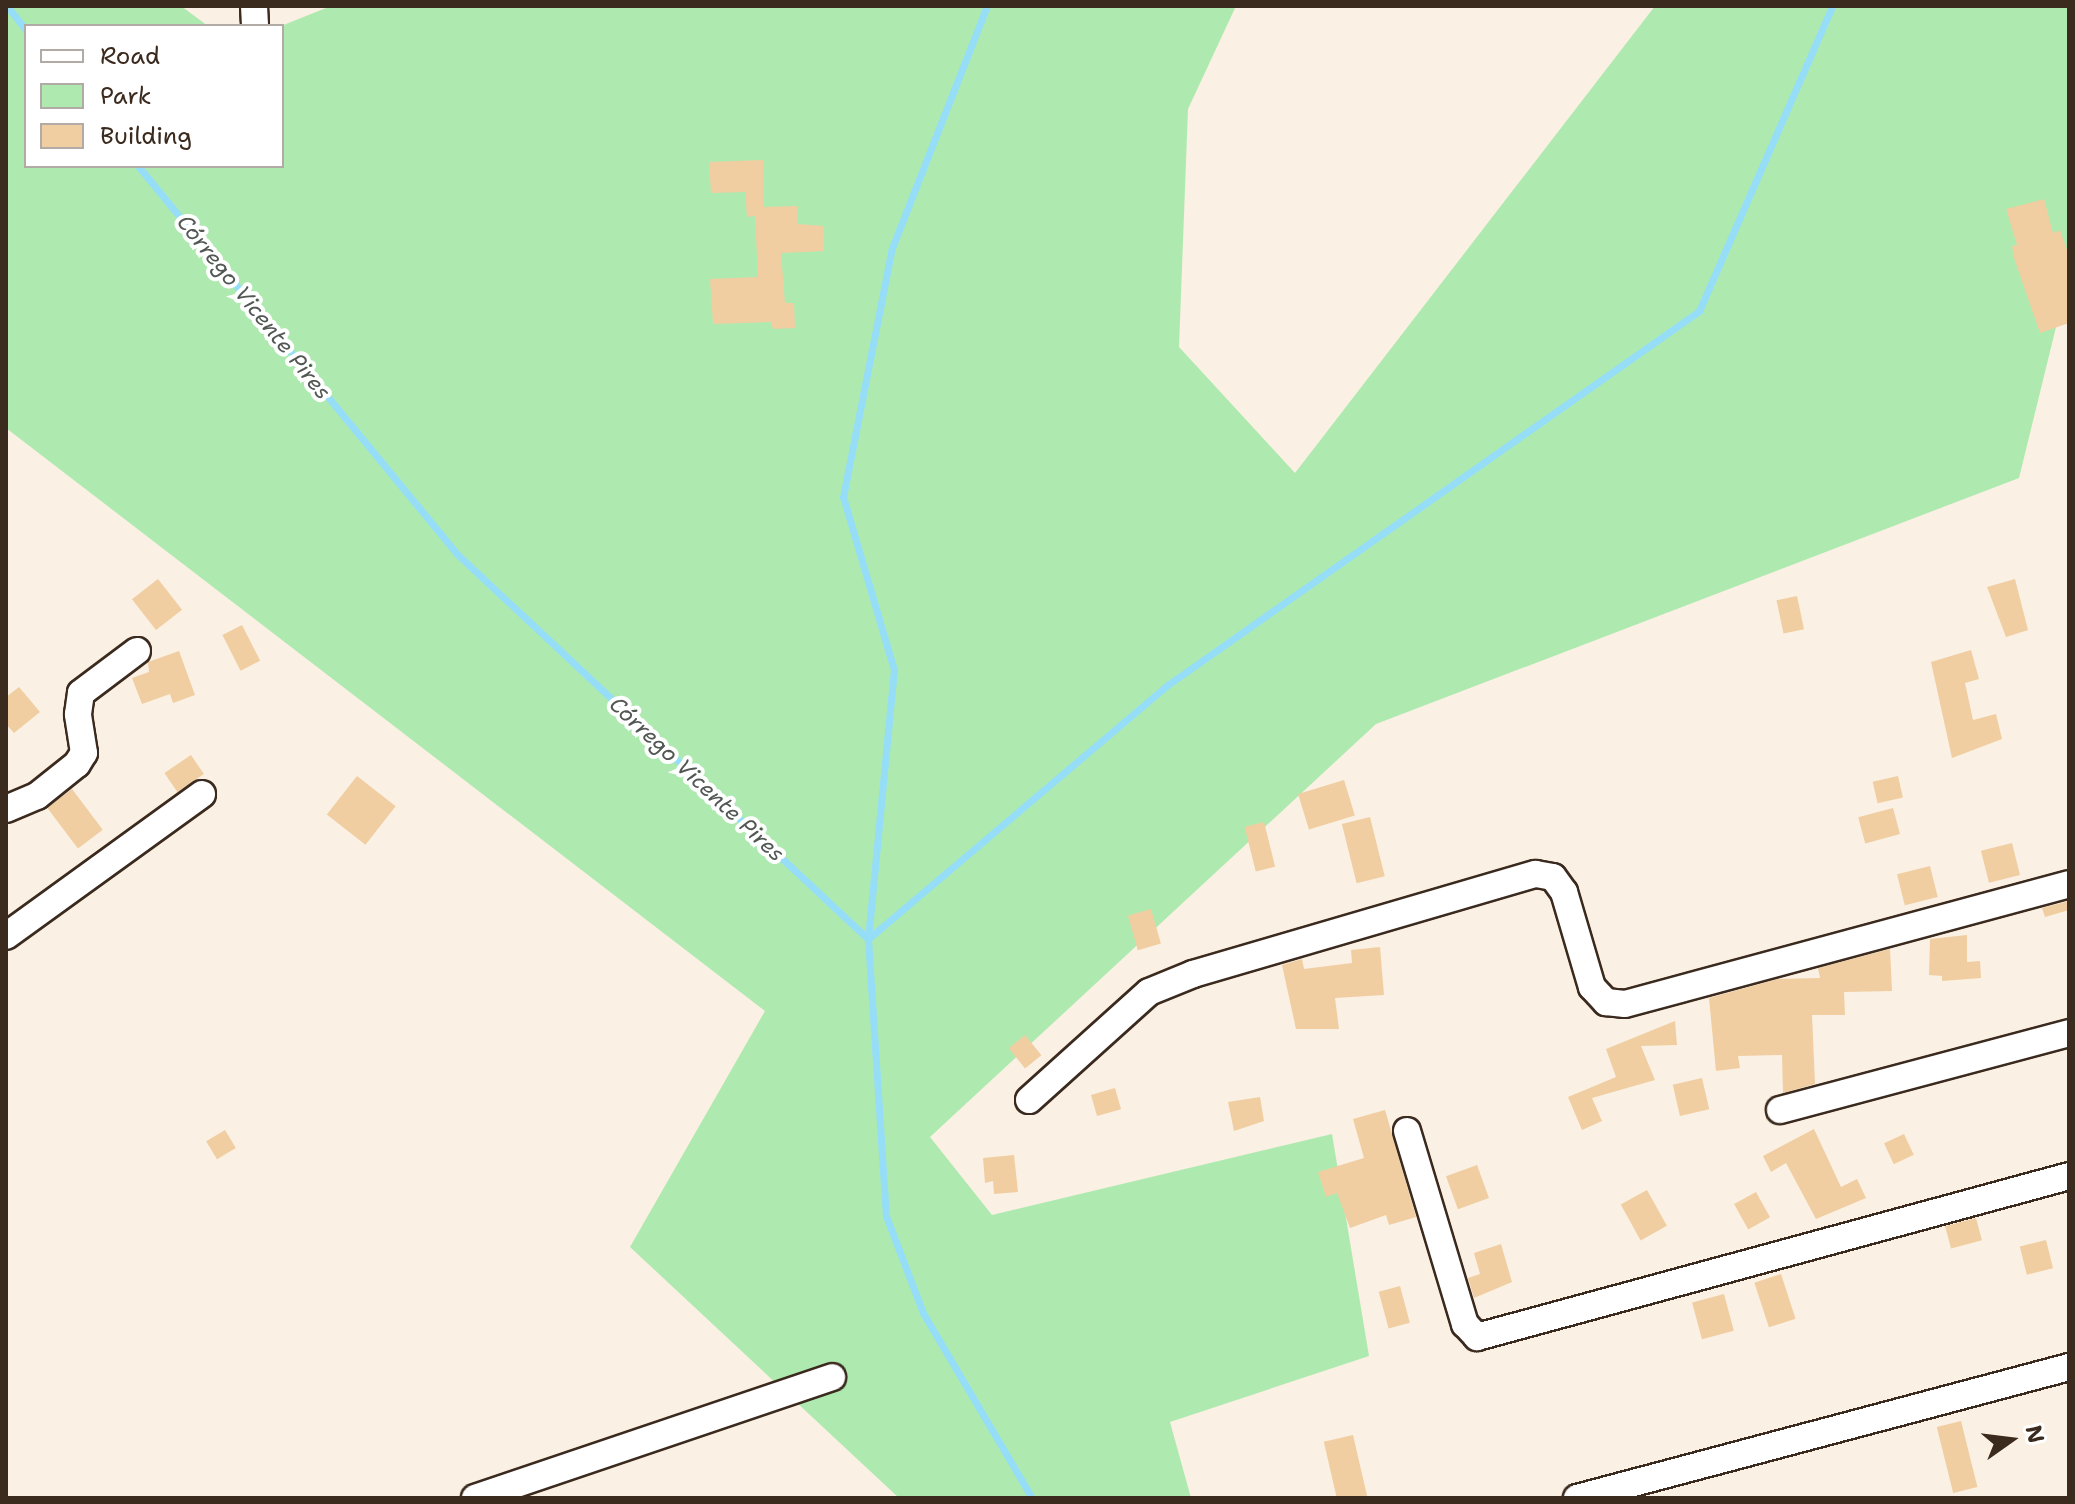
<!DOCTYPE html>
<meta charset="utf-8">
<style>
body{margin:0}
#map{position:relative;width:2075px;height:1504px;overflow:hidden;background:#faf0e3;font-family:"Shantell Sans",sans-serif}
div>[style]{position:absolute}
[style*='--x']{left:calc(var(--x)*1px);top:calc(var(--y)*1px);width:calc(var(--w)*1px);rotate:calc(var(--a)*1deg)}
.green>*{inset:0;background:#aeeab0}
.stream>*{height:7px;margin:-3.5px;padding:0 3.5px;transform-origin:3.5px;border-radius:3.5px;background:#96ddf8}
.building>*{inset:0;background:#f0cea1;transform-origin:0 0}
.roads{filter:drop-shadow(2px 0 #3b2a1e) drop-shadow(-2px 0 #3b2a1e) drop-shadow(0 2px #3b2a1e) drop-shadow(0 -2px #3b2a1e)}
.street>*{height:26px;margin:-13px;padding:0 13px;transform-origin:13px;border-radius:13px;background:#fff}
span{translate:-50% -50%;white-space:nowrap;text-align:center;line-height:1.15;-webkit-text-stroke:8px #fff;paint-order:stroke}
.water-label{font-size:22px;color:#525754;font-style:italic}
.frame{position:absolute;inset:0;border:8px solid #3b2a1e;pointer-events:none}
.legend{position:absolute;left:24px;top:24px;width:260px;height:144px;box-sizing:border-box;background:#fff;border:2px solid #b1aaa5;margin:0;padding:10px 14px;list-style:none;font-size:24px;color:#3b2a1e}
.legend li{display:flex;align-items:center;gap:16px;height:40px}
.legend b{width:40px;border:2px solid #b1aaa5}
.north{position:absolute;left:1971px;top:1400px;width:80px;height:80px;-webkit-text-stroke:6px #fff;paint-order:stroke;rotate:76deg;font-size:22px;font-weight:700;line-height:32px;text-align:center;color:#3b2a1e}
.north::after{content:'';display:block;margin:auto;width:28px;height:36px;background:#3b2a1e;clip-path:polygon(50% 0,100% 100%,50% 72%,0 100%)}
</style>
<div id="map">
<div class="green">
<i style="clip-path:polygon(6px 6px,181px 6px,208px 26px,26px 26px,26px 166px,282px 166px,281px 26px,331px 6px,1236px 6px,1188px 109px,1179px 347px,1295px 473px,1655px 6px,2069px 6px,2069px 274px,2019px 478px,1376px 724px,930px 1137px,992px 1215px,1332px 1134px,1369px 1356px,1170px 1422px,1191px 1498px,899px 1498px,630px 1247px,765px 1011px,6px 428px)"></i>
</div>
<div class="stream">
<i style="--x:7;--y:6;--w:31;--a:52"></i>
<i style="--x:138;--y:166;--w:502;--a:50.57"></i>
<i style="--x:457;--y:554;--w:563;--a:43.13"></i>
<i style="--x:868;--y:939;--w:278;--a:86.3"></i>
<i style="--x:886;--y:1216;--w:104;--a:69.1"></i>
<i style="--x:923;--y:1313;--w:215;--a:59.5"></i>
<i style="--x:868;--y:939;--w:394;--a:-40.3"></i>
<i style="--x:1169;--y:684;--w:648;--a:-35.14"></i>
<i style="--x:1699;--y:311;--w:333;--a:-66.4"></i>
<i style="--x:868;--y:939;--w:270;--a:-84.5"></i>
<i style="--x:894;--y:670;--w:180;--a:-106.4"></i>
<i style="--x:843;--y:497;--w:254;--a:-78.9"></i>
<i style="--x:892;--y:248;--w:260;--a:-68.6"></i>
</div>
<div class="building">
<i style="clip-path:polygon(763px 160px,764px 207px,797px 206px,798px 224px,823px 226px,824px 251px,781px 253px,785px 303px,794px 303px,795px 328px,773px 329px,771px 322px,713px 324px,710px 279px,758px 277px,755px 216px,747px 217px,745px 192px,711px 193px,709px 162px)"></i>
<i style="clip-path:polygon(2044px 199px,2053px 233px,2060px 230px,2069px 256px,2069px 323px,2040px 333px,2014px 258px,2012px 246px,2017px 245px,2006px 209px)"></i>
<i style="left:158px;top:579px;width:39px;height:33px;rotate:52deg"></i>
<i style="clip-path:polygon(2015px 579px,2028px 630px,2006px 637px,1987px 587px)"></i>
<i style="left:1797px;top:596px;width:34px;height:21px;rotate:78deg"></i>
<i style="left:242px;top:625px;width:40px;height:22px;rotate:63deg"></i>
<i style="clip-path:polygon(1971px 650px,1979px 679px,1965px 683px,1973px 720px,1996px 714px,2002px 739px,1952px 758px,1931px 662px)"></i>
<i style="clip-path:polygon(179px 651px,195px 695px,173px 703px,170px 694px,142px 704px,132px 678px,149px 672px,148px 662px)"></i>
<i style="clip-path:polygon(19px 687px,40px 712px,14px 733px,6px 724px,6px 697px)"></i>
<i style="left:191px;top:755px;width:23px;height:32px;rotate:56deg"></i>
<i style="left:357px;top:776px;width:49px;height:49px;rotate:38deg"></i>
<i style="left:1898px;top:776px;width:22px;height:26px;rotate:77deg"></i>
<i style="left:1344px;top:780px;width:37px;height:48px;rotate:73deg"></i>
<i style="left:72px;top:789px;width:51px;height:31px;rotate:53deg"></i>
<i style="left:1893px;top:808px;width:27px;height:36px;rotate:75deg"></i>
<i style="left:1370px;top:817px;width:61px;height:29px;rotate:76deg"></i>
<i style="left:1264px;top:822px;width:46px;height:20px;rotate:76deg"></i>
<i style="left:2012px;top:843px;width:33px;height:32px;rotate:76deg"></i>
<i style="left:1930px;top:866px;width:32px;height:34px;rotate:76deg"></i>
<i style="clip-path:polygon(2069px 901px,2069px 910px,2045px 917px,2042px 908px)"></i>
<i style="left:1151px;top:909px;width:36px;height:24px;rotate:74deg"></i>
<i style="clip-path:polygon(1967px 935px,1967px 962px,1980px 961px,1981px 978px,1942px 981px,1942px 976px,1929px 975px,1930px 939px)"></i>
<i style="clip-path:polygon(1380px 947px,1384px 995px,1335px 998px,1339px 1029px,1296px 1029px,1282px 965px,1302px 959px,1304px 969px,1352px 963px,1351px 950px)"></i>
<i style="clip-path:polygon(1890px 949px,1892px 991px,1844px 992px,1845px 1015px,1812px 1015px,1815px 1084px,1783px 1093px,1782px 1055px,1738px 1056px,1740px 1068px,1716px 1071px,1709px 998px,1778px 979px,1820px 978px,1818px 968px)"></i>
<i style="clip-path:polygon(1675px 1021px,1677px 1045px,1641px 1046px,1655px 1080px,1592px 1098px,1602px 1121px,1582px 1130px,1568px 1097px,1616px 1077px,1606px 1049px)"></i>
<i style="left:1025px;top:1035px;width:26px;height:21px;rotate:51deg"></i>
<i style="left:1702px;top:1078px;width:32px;height:30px;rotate:77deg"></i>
<i style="left:1115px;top:1088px;width:22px;height:25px;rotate:74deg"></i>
<i style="clip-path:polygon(1260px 1097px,1264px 1121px,1234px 1131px,1228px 1102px)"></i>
<i style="clip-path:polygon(1385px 1110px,1416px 1217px,1389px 1225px,1386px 1215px,1350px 1228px,1337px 1193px,1326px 1197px,1318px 1172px,1364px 1158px,1353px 1119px)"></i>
<i style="clip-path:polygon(1814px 1129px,1841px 1187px,1857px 1179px,1866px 1198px,1816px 1219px,1786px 1163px,1771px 1172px,1763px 1156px)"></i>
<i style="left:225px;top:1130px;width:21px;height:22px;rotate:59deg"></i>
<i style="left:1904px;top:1134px;width:23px;height:22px;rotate:65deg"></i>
<i style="clip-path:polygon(1014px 1155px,1018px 1192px,994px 1194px,993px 1181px,985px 1183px,983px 1158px)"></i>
<i style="left:1477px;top:1165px;width:35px;height:33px;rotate:70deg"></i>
<i style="left:1647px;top:1190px;width:41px;height:30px;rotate:61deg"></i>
<i style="left:1756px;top:1192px;width:29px;height:25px;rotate:61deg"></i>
<i style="left:1976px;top:1218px;width:23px;height:32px;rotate:75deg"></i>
<i style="left:2046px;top:1240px;width:29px;height:27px;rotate:76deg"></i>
<i style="clip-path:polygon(1501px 1244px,1512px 1282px,1474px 1298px,1468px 1278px,1480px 1274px,1474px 1253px)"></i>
<i style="left:1781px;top:1274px;width:47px;height:28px;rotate:72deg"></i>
<i style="left:1400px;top:1286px;width:38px;height:22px;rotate:75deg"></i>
<i style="left:1724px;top:1294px;width:38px;height:33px;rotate:75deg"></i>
<i style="left:1961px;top:1421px;width:68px;height:25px;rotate:76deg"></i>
<i style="left:1353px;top:1435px;width:65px;height:30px;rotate:77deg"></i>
</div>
<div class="roads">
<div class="street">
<i style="--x:254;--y:6;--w:20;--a:87"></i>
<i style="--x:6;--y:809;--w:34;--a:-23"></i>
<i style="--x:37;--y:796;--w:51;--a:-38.7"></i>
<i style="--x:77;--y:764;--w:13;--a:-58"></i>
<i style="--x:84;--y:753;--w:39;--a:-99"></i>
<i style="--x:78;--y:714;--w:21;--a:-82"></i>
<i style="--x:81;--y:693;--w:70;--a:-36.9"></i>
<i style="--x:6;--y:936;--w:242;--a:-35.9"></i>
<i style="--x:1029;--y:1100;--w:161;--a:-42"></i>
<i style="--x:1149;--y:992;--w:48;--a:-22.2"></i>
<i style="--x:1193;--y:974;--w:357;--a:-16.3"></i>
<i style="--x:1536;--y:874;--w:17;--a:10"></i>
<i style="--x:1553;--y:877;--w:19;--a:54"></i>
<i style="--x:1564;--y:892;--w:99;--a:73.6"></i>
<i style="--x:1592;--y:987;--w:21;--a:47"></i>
<i style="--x:1606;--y:1002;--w:19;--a:6"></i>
<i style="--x:1625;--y:1004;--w:460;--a:-15.1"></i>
<i style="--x:1780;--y:1110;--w:299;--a:-14.9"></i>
<i style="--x:1407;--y:1131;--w:202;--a:73.3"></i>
<i style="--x:1465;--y:1324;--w:18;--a:47"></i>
<i style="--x:1477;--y:1337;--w:614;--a:-15.21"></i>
<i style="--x:475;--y:1498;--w:377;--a:-18.7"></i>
<i style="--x:1577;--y:1498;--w:509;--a:-14.91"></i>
</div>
</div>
<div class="water-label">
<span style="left:254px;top:307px;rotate:51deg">Córrego Vicente Pires</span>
<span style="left:697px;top:779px;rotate:43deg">Córrego Vicente Pires</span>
</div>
<div class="frame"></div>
<ul class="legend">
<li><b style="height:10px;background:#fff"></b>Road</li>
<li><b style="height:22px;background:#aeeab0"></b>Park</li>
<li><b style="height:22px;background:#f0cea1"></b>Building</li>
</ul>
<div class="north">N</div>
</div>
